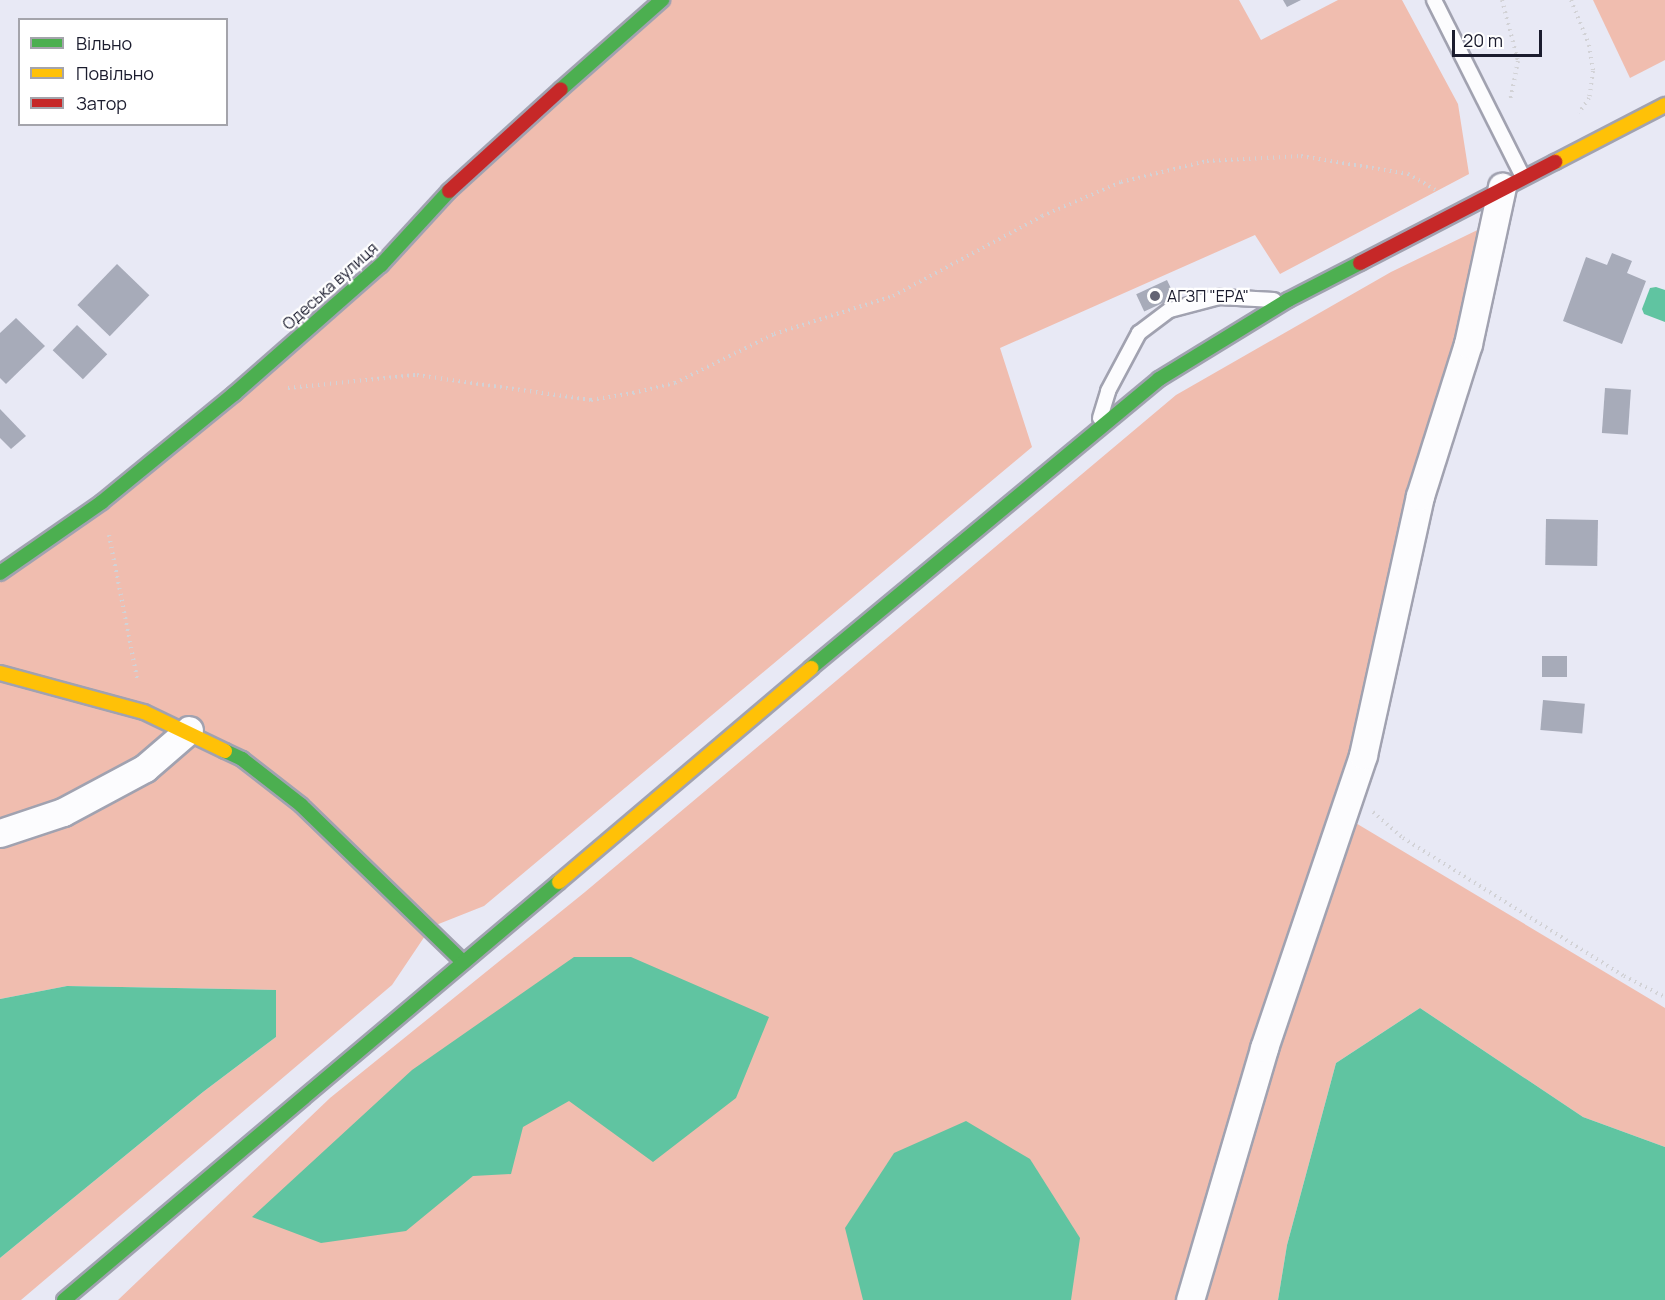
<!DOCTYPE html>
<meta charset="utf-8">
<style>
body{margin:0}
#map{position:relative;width:1665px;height:1300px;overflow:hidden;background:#e8e9f5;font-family:Manrope,sans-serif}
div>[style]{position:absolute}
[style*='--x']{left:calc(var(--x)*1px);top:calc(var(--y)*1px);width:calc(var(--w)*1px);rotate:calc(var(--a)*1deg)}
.green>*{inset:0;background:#f0bdaf}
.water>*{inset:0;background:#60c4a1}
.building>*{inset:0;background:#a7abb9;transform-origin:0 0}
.path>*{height:4px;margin-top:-2px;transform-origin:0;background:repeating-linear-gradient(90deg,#d2d2d6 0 1.5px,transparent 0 6px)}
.roads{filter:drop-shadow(2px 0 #a1a2b0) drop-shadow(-2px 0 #a1a2b0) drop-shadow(0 2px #a1a2b0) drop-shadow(0 -2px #a1a2b0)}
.lane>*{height:14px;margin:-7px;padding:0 7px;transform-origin:7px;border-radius:7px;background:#fcfcfe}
.street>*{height:27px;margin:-13.5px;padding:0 13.5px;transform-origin:13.5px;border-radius:13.5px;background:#fcfcfe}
.fast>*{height:14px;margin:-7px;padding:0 7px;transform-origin:7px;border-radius:7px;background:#4caf50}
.slow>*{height:14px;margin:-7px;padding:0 7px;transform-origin:7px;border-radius:7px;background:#ffc107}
.jam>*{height:14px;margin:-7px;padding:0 7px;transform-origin:7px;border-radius:7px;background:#c62828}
.dots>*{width:16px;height:16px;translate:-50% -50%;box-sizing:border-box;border:3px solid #fff;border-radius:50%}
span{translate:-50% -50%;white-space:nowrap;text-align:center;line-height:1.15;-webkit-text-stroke:4.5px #fff;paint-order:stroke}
.street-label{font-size:16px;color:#1b1c2e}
.poi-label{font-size:16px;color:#1b1c2e}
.left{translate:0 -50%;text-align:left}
.legend{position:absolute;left:18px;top:18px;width:210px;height:108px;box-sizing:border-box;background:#fff;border:2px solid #a4a4ab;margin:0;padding:8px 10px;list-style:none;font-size:18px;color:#1b1c2e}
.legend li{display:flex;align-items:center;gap:12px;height:30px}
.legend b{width:30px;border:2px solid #a4a4ab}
.scale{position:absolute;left:1452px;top:30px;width:90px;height:27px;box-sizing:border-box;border:3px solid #1b1c2e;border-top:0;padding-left:8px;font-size:18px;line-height:21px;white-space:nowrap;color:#1b1c2e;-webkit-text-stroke:4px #fff;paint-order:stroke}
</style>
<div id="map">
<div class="green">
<i style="clip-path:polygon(662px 0,1239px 0,1261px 40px,1338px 0,1402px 0,1458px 104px,1469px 174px,1280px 274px,1255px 235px,1000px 348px,1032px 447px,484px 906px,431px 927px,392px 985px,21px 1300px,0 1300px,0 1258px,203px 1092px,276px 1037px,276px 990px,67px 986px,0 999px,0 573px,102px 502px)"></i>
<i style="clip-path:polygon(1593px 0,1665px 0,1665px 60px,1630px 78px)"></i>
<i style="clip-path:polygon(1498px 220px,1349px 819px,1665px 1008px,1665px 1147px,1583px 1117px,1420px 1008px,1336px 1063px,1287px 1245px,1278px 1300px,118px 1300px,330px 1098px,585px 892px,1176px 395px,1391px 272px)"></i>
</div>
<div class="water">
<i style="clip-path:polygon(1656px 287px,1665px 290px,1665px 322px,1644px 314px,1642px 309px,1650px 288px)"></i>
<i style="clip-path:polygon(574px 957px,631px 957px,769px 1017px,736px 1098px,653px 1162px,569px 1101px,523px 1127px,511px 1174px,473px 1176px,406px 1231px,321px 1243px,252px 1217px,412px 1070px)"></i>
<i style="clip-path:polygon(67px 986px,276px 990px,276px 1037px,203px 1092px,0 1258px,0 999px)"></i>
<i style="clip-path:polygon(1420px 1008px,1583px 1117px,1665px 1147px,1665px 1300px,1278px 1300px,1287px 1245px,1336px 1063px)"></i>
<i style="clip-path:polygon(966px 1121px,1030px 1159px,1080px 1238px,1071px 1300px,863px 1300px,845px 1228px,894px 1153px)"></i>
</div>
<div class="building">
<i style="clip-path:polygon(1283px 0,1301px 0,1287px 7px)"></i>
<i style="clip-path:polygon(1612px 253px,1632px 261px,1627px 273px,1646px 281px,1622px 344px,1563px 321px,1586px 257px,1607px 265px)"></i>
<i style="left:117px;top:264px;width:45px;height:57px;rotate:44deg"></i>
<i style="left:1167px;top:280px;width:19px;height:34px;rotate:65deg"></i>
<i style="clip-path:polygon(16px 318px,45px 346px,6px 384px,0 378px,0 333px)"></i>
<i style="left:77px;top:325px;width:42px;height:35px;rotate:44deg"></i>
<i style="left:1605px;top:388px;width:26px;height:45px;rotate:4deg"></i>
<i style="clip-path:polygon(0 409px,26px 436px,11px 449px,0 438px)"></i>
<i style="left:1546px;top:519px;width:52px;height:46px;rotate:1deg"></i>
<i style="left:1567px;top:656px;width:21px;height:25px;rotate:90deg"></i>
<i style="left:1543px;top:700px;width:42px;height:30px;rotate:5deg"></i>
</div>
<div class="path">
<i style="--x:1502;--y:0;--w:63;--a:75.3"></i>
<i style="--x:1518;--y:61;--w:41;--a:101.3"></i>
<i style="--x:1571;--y:0;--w:48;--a:68.2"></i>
<i style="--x:1589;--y:45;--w:26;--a:81"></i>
<i style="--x:1593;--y:71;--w:27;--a:98"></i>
<i style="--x:1589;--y:98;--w:18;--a:124"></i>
<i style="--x:288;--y:388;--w:130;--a:-5.8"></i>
<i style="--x:417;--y:375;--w:176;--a:8.2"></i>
<i style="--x:591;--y:400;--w:43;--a:-9.5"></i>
<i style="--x:633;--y:393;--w:43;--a:-13.4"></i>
<i style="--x:675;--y:383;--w:110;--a:-26.3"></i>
<i style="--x:774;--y:334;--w:125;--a:-17.7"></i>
<i style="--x:893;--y:296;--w:169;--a:-28.2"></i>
<i style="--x:1042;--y:216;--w:86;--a:-23.3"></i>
<i style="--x:1121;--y:182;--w:89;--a:-13.7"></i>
<i style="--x:1207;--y:161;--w:94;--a:-3"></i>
<i style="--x:1301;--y:156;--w:109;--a:9.5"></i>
<i style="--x:1408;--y:174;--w:32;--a:30"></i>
<i style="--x:109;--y:535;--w:146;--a:78.9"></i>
<i style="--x:1373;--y:812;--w:40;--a:41"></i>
<i style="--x:1403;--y:838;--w:261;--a:32"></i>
<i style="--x:1624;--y:976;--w:46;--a:27.1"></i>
</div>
<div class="roads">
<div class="lane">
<i style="--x:1434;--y:0;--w:198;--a:63.3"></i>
<i style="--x:1100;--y:418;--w:28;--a:-73"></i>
<i style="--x:1108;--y:391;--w:66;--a:-61.9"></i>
<i style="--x:1139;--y:333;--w:39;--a:-37"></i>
<i style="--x:1170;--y:310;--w:51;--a:-14.9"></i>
<i style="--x:1219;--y:297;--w:55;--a:3.1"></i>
</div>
<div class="street">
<i style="--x:0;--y:833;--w:66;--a:-18.4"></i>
<i style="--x:63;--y:812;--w:93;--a:-28.2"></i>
<i style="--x:145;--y:768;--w:58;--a:-40.8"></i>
<i style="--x:1190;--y:1300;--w:263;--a:-73.6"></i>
<i style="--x:1264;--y:1048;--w:309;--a:-71.3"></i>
<i style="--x:1363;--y:755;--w:265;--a:-77.6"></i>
<i style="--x:1420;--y:496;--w:159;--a:-72.5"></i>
<i style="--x:1468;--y:344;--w:161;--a:-77.8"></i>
</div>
<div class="fast">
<i style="--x:561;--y:89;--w:135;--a:-41.4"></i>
<i style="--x:0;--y:573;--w:124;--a:-34.8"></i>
<i style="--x:102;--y:502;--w:171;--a:-39.3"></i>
<i style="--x:234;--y:394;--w:196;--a:-41.3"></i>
<i style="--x:381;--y:265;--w:100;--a:-47.4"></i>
<i style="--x:811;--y:668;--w:452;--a:-39.7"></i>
<i style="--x:1159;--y:379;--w:151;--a:-31.5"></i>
<i style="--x:1288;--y:300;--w:81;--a:-27.2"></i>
<i style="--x:225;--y:751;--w:19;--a:25"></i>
<i style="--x:242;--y:759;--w:75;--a:37.9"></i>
<i style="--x:301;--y:805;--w:226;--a:44.1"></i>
<i style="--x:64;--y:1300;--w:648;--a:-40.18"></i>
</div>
<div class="slow">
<i style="--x:1555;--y:162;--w:124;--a:-27.4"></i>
<i style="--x:0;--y:673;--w:149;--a:15.2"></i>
<i style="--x:144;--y:712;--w:90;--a:25.7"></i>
<i style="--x:559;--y:882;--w:331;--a:-40.3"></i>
</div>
<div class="jam">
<i style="--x:449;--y:191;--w:151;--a:-42.3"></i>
<i style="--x:1360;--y:263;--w:220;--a:-27.4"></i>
</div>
</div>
<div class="dots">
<i style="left:1155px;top:296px;background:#636474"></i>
</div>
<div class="street-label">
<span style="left:330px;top:286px;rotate:-42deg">Одеська вулиця</span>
</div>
<div class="poi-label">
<span class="left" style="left:1167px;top:296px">АГЗП "ЕРА"</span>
</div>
<ul class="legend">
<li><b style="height:8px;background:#4caf50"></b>Вільно</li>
<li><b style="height:8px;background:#ffc107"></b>Повільно</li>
<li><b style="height:8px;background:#c62828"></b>Затор</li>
</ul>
<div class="scale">20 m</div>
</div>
